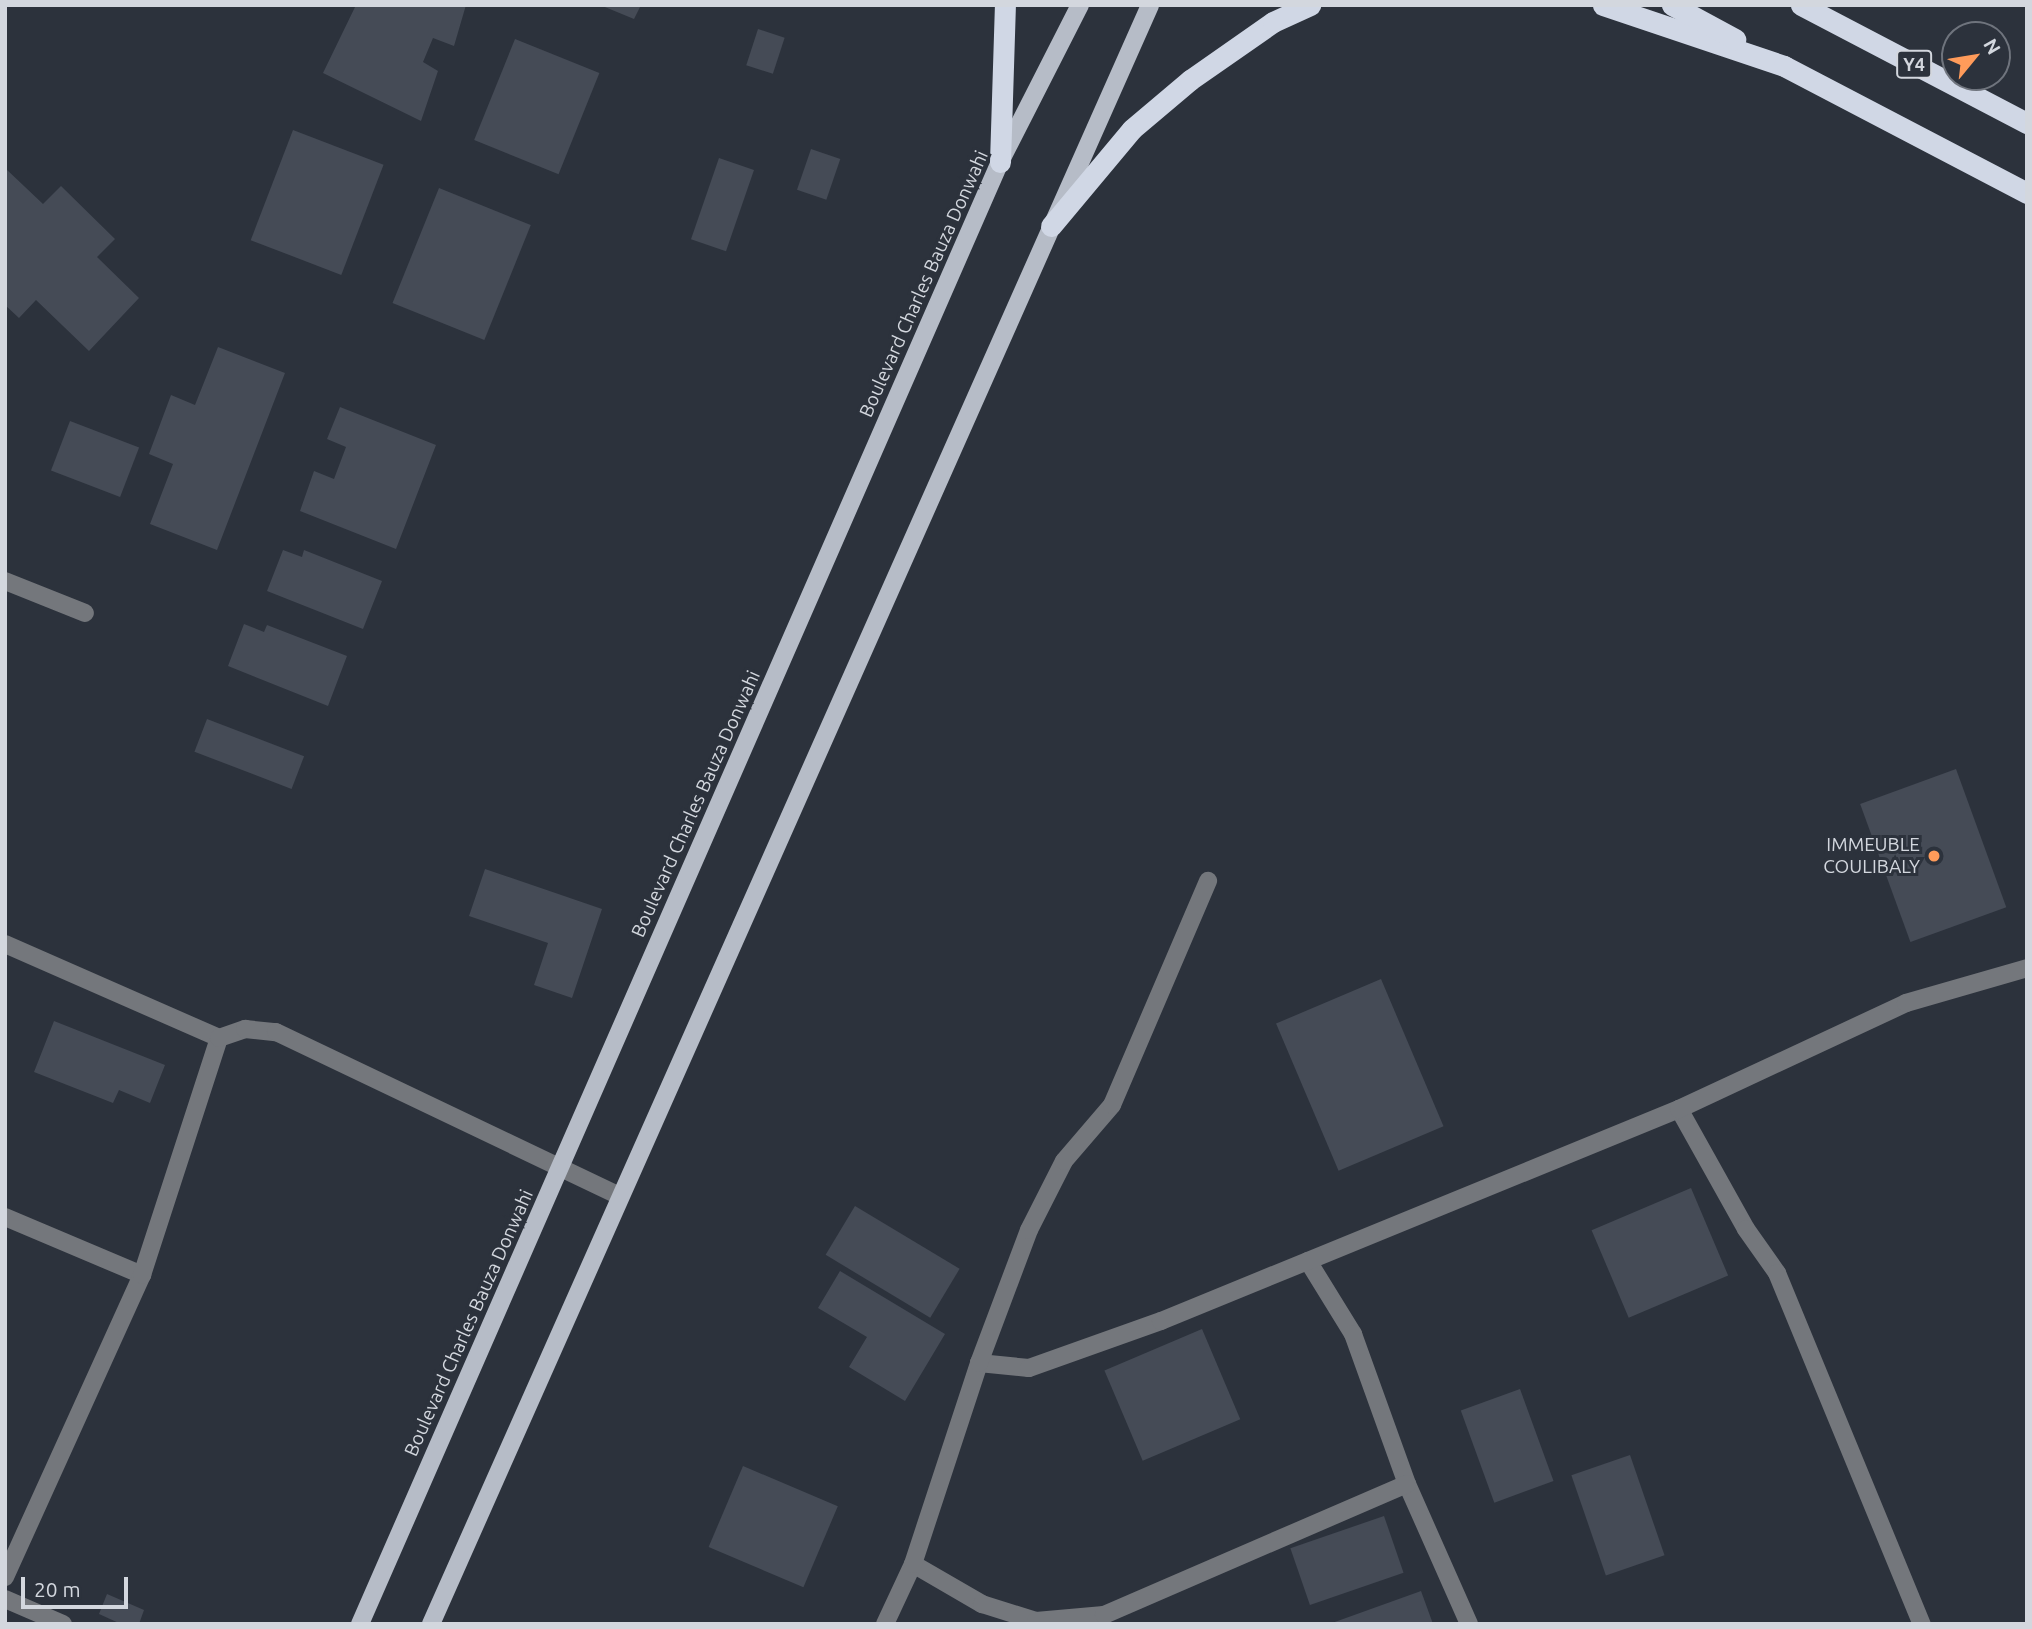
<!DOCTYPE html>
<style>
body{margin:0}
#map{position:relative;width:2032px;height:1629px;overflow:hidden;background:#2c323c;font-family:Ubuntu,sans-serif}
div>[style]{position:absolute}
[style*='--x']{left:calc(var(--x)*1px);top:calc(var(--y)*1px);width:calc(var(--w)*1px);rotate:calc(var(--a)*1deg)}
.building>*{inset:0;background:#454b56;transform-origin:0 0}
.minor>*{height:18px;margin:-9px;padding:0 9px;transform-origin:9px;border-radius:9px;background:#74777c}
.major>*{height:18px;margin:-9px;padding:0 9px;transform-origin:9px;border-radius:9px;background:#b6bcc7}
.highway>*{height:21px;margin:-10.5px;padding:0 10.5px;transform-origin:10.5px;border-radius:10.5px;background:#d0d7e5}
.dots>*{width:19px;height:19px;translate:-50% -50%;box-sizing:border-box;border:4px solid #2c323c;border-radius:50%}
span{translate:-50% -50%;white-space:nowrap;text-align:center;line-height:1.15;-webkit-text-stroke:6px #2c323c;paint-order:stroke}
.shield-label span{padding:2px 5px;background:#2c323c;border:2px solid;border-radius:5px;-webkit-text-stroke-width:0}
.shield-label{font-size:18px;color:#d3d7de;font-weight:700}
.street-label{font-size:19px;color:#d3d7de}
.poi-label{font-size:19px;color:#d3d7de}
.right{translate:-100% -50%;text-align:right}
.frame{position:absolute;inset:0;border:7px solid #d3d7de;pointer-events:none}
.north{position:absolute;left:1941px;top:21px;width:70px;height:70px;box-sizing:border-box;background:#2c323c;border:2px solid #6f747d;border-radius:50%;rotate:60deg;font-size:19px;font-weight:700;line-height:28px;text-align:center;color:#d3d7de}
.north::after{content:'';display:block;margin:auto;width:24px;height:32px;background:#ff9b5a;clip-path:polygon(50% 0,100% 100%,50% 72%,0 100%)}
.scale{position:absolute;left:21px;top:1577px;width:107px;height:32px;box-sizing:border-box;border:4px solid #d3d7de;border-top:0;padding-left:9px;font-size:21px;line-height:24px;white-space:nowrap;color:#d3d7de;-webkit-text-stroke:5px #2c323c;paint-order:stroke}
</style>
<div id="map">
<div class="building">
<i style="clip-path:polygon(356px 5px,466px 5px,454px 46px,433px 38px,423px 62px,438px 71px,421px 121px,323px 73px)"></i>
<i style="clip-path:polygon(600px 5px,641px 5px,634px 19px)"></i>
<i style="left:758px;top:29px;width:28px;height:38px;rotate:18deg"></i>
<i style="left:515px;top:39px;width:91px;height:109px;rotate:22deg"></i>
<i style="left:293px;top:130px;width:97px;height:118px;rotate:21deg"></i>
<i style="left:811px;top:149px;width:31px;height:43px;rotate:19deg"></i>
<i style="left:719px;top:158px;width:37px;height:86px;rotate:19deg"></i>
<i style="clip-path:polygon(5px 168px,43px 204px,61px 186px,115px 239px,97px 257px,139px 298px,89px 351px,36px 300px,19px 318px,5px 305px)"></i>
<i style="left:439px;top:188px;width:99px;height:124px;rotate:22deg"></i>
<i style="clip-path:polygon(218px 347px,285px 373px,217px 550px,150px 524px,173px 464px,149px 454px,171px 395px,195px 405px)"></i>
<i style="clip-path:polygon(340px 407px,436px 445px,396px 549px,300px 511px,314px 471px,334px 479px,346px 447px,327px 439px)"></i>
<i style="left:70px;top:421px;width:74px;height:53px;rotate:21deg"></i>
<i style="clip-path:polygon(283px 550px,302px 557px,304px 550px,382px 581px,363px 629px,267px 591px)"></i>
<i style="clip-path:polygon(244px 624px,264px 632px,267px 625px,347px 656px,328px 706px,228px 666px)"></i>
<i style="left:207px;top:719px;width:104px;height:35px;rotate:21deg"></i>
<i style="left:1956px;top:769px;width:147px;height:102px;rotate:70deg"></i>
<i style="clip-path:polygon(485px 869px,602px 909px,572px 998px,534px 985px,548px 943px,469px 916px)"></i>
<i style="left:1381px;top:979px;width:160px;height:114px;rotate:67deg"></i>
<i style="clip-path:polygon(54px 1021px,165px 1065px,150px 1103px,119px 1090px,113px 1103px,34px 1072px)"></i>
<i style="left:1691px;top:1188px;width:95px;height:108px;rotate:67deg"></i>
<i style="left:855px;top:1206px;width:122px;height:57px;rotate:31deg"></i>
<i style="clip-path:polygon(840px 1271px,945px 1334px,905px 1401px,849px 1367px,867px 1337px,818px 1308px)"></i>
<i style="left:1202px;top:1329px;width:98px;height:106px;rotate:67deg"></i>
<i style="left:1520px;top:1389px;width:98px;height:63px;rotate:70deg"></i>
<i style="left:1630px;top:1455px;width:106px;height:62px;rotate:71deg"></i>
<i style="left:743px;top:1466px;width:103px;height:88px;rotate:23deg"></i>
<i style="left:1384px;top:1516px;width:60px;height:99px;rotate:71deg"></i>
<i style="clip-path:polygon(1421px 1591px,1433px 1624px,1332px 1624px,1332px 1623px)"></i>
<i style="clip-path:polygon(107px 1594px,144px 1610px,139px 1624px,121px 1624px,99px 1614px)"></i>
</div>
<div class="minor">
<i style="--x:5;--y:581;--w:86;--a:21.8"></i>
<i style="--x:5;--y:944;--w:234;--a:23.7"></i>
<i style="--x:1679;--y:1109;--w:137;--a:60.8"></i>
<i style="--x:1746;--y:1229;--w:54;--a:54.8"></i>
<i style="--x:1777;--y:1273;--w:380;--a:67.6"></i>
<i style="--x:5;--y:1217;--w:149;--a:22.9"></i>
<i style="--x:1308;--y:1261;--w:86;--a:58.3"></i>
<i style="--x:1353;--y:1334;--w:159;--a:70.2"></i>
<i style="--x:1407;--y:1484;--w:153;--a:66.1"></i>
<i style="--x:979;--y:1363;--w:50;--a:5.7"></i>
<i style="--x:1029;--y:1368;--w:140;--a:-19.6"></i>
<i style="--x:1161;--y:1321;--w:560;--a:-22.26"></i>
<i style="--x:1679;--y:1109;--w:251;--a:-25"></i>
<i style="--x:1906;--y:1003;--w:126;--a:-16.1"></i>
<i style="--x:913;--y:1564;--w:80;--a:30.1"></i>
<i style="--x:982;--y:1604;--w:57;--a:17.5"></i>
<i style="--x:1036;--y:1621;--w:68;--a:-5"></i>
<i style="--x:1104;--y:1615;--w:330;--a:-23.4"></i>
<i style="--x:5;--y:1577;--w:332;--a:-65.6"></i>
<i style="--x:142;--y:1275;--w:249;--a:-72"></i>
<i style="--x:219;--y:1038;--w:28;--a:-19"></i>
<i style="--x:245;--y:1029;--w:31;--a:6"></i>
<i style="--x:276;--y:1032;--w:381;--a:25.5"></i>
<i style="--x:5;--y:1599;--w:63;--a:23.3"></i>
<i style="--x:885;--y:1624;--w:66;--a:-65"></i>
<i style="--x:913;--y:1564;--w:212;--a:-71.8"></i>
<i style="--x:979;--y:1363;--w:142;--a:-69.4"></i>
<i style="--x:1029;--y:1230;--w:77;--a:-63.1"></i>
<i style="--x:1064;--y:1161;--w:74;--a:-49.4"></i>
<i style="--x:1112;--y:1105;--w:244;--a:-66.8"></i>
</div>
<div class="major">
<i style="--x:360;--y:1624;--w:1596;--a:-66.36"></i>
<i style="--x:1000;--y:162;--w:176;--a:-63"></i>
<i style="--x:431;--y:1624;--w:1771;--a:-66.05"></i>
</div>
<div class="highway">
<i style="--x:1603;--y:5;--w:191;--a:18.6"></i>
<i style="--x:1784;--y:66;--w:274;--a:27.6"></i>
<i style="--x:1672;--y:5;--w:72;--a:28.4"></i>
<i style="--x:1801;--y:5;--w:255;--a:27.6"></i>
<i style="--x:1000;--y:162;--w:157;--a:-88.2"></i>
<i style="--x:1051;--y:226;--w:126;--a:-50.1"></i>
<i style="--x:1132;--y:129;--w:76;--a:-40.2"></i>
<i style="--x:1190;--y:80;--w:101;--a:-34.9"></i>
<i style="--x:1273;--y:22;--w:41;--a:-24.7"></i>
</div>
<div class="dots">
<i style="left:1934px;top:856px;background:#ff9b5a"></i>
</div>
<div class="shield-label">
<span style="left:1914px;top:64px">Y4</span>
</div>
<div class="street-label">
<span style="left:924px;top:284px;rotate:-66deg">Boulevard Charles Bauza Donwahi</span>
<span style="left:696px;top:804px;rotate:-66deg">Boulevard Charles Bauza Donwahi</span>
<span style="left:469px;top:1323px;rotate:-66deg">Boulevard Charles Bauza Donwahi</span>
</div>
<div class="poi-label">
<span class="right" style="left:1920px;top:856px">IMMEUBLE<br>COULIBALY</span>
</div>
<div class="frame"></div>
<div class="north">N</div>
<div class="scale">20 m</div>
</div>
